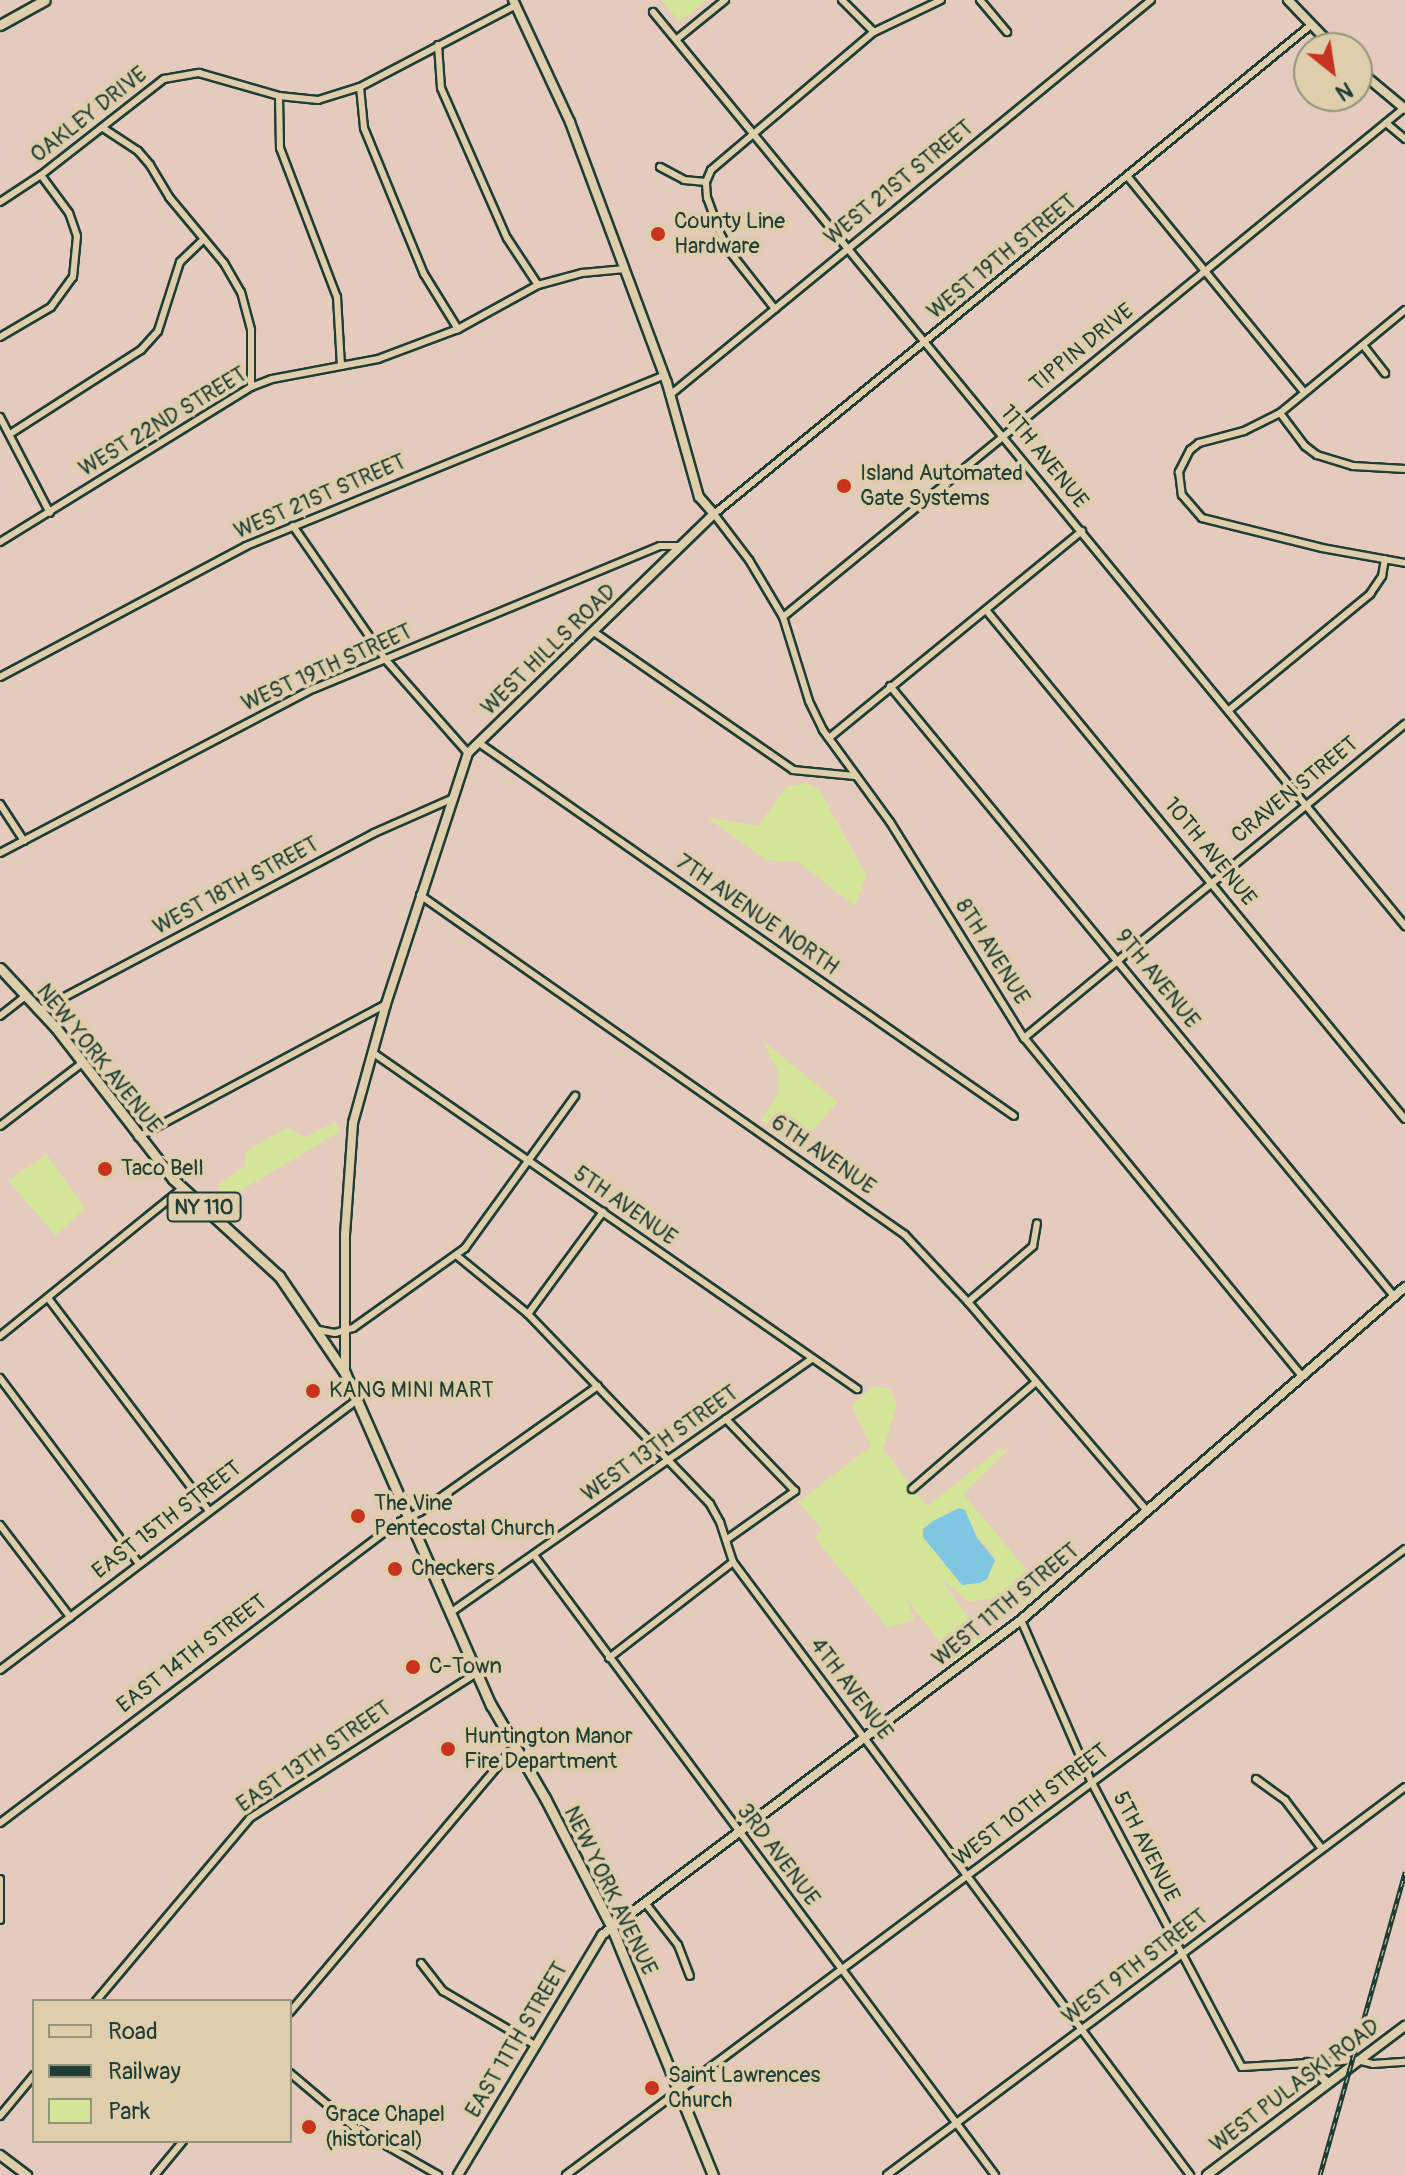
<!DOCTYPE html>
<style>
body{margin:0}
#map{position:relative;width:1405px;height:2175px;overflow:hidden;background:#e4cbbe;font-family:Pangolin,sans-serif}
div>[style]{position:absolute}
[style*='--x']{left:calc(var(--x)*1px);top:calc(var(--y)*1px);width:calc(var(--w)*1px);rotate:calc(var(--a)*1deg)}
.green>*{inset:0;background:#d4e498}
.water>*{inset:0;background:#80c6e1}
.roads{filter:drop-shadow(2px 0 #1f3d34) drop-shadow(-2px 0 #1f3d34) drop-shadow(0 2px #1f3d34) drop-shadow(0 -2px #1f3d34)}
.street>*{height:6px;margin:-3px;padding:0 3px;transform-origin:3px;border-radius:3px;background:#dfceab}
.secondary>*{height:8px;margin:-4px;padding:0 4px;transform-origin:4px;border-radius:4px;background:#dfceab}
.primary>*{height:9px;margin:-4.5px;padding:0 4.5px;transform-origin:4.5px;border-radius:4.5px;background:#dfceab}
.rail>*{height:5px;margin-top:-2.5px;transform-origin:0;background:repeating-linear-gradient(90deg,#dfceab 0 6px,#1f3d34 0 12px);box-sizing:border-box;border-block:2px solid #1f3d34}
.dots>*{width:22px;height:22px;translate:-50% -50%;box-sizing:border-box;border:4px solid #dfceab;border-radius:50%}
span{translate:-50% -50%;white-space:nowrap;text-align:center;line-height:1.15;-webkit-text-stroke:8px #dfceab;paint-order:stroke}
.shield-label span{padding:2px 6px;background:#dfceab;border:2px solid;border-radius:6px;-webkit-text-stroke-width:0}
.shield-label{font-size:20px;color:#1f3d34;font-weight:700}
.street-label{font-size:22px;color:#1f3d34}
.poi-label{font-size:22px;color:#1f3d34}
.left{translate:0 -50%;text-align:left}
.legend{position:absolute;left:32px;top:1999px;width:260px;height:144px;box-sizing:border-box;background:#dfceab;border:2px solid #92947b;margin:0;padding:10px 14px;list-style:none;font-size:24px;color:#1f3d34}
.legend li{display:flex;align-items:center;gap:16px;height:40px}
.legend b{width:40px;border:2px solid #92947b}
.north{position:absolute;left:1293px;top:32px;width:80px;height:80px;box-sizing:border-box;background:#dfceab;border:2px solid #92947b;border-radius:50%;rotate:150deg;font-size:22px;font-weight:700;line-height:32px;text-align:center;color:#1f3d34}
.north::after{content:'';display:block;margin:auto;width:28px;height:36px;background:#c8321e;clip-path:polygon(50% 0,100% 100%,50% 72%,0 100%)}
</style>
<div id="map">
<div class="green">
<i style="clip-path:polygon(661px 0,707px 0,680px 22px)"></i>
<i style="clip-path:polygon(807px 783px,819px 789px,867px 876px,855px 906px,798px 862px,765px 860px,707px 817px,758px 826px,786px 787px)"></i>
<i style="clip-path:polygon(763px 1041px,838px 1102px,798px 1147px,761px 1121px,778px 1093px,778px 1072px)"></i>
<i style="clip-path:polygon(335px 1122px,341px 1131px,225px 1200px,217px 1185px,245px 1166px,245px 1152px,288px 1127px,305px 1137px)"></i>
<i style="clip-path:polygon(46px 1154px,85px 1208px,56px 1236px,8px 1181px)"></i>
<i style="clip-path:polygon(evenodd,873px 1386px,891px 1389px,897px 1406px,883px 1449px,927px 1506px,996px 1452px,1009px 1449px,963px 1494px,1043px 1589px,1017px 1610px,994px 1598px,969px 1602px,941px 1579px,985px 1640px,956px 1664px,907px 1599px,914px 1619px,888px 1628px,815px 1538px,822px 1530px,798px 1502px,871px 1446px,852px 1406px,873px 1386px,951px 1510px,972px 1524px,977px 1538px,990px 1550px,995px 1560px,987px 1579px,962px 1585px,923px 1537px,923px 1530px,951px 1510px)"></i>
</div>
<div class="water">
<i style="clip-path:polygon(959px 1508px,965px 1510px,977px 1538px,995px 1560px,987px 1579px,980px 1583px,962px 1585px,923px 1537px,923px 1529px,933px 1521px)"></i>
</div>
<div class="roads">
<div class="street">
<i style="--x:842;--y:0;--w:45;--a:45"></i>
<i style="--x:980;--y:0;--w:42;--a:49.8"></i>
<i style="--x:653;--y:12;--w:1184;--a:50.55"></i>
<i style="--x:677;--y:39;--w:62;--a:-39.1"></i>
<i style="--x:438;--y:45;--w:43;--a:86"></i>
<i style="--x:441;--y:88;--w:164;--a:66.3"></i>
<i style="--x:507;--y:238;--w:56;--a:56.6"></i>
<i style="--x:360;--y:87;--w:41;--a:84.4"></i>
<i style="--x:364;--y:128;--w:158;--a:67.7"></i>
<i style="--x:424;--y:274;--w:65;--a:58.3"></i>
<i style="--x:279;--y:96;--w:52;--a:88.9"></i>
<i style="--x:280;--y:148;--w:160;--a:69.1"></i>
<i style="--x:337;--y:297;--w:69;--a:86.7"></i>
<i style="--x:1386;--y:123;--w:25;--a:40"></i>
<i style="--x:103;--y:128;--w:42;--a:33.3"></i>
<i style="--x:138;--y:151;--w:18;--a:49"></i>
<i style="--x:150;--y:165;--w:37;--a:59"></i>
<i style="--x:169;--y:197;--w:86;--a:50.2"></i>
<i style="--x:224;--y:263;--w:34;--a:60"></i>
<i style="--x:241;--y:292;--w:39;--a:75"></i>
<i style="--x:251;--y:330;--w:57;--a:90"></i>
<i style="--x:660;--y:167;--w:27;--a:28"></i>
<i style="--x:684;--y:180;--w:22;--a:5"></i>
<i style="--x:1128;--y:177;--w:278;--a:50.7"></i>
<i style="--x:0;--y:202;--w:49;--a:-33.4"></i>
<i style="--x:41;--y:175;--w:156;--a:-38"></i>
<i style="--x:164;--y:79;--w:36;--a:-10"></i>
<i style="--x:199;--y:73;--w:83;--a:16"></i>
<i style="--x:279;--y:96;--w:39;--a:6"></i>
<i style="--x:318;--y:100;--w:44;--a:-17.2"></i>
<i style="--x:360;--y:87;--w:176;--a:-27.7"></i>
<i style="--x:775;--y:309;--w:73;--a:-128.3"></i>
<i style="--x:730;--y:252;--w:21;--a:-118"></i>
<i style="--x:720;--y:233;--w:37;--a:-110"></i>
<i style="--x:707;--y:198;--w:16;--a:-94"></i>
<i style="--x:706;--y:182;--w:13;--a:-67"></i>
<i style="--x:711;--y:170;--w:214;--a:-40.3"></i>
<i style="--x:874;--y:32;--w:74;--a:-25.5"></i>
<i style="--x:1405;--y:310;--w:162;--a:140.5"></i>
<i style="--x:1280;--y:413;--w:40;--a:153.4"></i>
<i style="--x:1244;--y:431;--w:47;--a:165.1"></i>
<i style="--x:1199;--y:443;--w:11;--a:142"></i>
<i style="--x:1190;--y:450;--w:25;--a:117"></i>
<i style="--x:1179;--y:472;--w:23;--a:83"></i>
<i style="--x:1182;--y:495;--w:30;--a:49"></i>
<i style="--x:1202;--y:518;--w:124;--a:14"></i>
<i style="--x:1322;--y:548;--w:84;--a:10.2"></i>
<i style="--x:0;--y:337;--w:59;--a:-30.5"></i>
<i style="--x:51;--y:307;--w:37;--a:-54"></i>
<i style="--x:73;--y:277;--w:41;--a:-84.4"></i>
<i style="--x:77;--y:236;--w:24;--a:-109"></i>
<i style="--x:69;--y:213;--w:47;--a:-126.4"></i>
<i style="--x:1363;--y:345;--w:36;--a:52"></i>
<i style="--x:670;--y:395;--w:622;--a:-39.39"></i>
<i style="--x:1280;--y:413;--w:41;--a:52.9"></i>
<i style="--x:1305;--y:446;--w:15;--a:37"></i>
<i style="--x:1317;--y:455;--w:38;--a:17"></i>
<i style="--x:1353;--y:466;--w:52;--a:3.3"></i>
<i style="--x:0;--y:417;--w:108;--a:62.5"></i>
<i style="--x:10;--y:434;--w:156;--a:-32.7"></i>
<i style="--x:141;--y:350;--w:25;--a:-48"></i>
<i style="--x:158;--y:331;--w:72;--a:-72.3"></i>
<i style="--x:180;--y:262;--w:33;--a:-44"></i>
<i style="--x:293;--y:526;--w:162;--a:55.3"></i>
<i style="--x:385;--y:659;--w:125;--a:48.6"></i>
<i style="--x:0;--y:542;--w:295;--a:-31.7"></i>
<i style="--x:251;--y:387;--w:22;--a:-21"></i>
<i style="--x:272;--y:379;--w:108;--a:-10.7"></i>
<i style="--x:378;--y:359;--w:85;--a:-20.6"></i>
<i style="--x:458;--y:329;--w:91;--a:-28.8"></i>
<i style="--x:538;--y:285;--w:46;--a:-15.3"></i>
<i style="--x:582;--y:273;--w:43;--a:-5.3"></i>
<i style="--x:986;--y:610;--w:659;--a:50.54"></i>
<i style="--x:783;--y:617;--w:803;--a:-39.34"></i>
<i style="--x:594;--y:632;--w:242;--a:34.7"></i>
<i style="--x:793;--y:770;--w:62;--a:5.5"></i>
<i style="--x:0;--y:677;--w:279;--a:-28"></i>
<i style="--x:246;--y:546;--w:452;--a:-22.2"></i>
<i style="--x:890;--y:686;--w:791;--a:50.44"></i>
<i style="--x:1229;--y:710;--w:183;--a:-39.4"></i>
<i style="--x:1370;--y:594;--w:22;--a:-56"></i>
<i style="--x:1382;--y:576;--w:17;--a:-80"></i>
<i style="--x:829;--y:738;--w:327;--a:-39.3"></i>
<i style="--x:479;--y:743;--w:652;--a:34.88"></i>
<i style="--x:0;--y:804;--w:44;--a:57"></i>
<i style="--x:0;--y:853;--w:353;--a:-27.7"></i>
<i style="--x:313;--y:689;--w:375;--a:-22.4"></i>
<i style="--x:660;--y:546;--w:21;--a:0"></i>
<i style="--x:420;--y:895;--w:592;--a:35.03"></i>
<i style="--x:905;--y:1235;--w:92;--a:46.8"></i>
<i style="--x:968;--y:1302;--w:275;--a:49.4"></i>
<i style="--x:40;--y:1010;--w:378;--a:-27.9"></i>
<i style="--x:374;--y:833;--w:84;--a:-23.8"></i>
<i style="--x:0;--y:1016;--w:33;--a:-38"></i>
<i style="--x:1024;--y:1038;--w:494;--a:-39.5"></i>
<i style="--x:372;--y:1052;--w:591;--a:34.79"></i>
<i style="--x:0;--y:1126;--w:103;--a:-37.5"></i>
<i style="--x:138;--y:1137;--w:281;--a:-28.2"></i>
<i style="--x:456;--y:1255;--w:93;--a:39.3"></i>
<i style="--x:528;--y:1314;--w:263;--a:46.2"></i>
<i style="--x:710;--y:1504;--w:21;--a:61"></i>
<i style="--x:720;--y:1522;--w:42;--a:72"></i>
<i style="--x:733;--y:1562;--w:765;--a:53.29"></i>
<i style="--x:48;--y:1298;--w:267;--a:52.9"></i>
<i style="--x:968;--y:1302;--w:86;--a:-40.7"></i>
<i style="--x:1033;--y:1246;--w:23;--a:-80"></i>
<i style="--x:528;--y:1314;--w:127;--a:-53.7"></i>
<i style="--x:319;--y:1330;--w:16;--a:11"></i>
<i style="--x:335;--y:1333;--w:19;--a:-16"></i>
<i style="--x:353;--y:1328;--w:138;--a:-35.5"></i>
<i style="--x:465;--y:1248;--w:188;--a:-54.1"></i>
<i style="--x:0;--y:1336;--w:235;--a:-39"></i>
<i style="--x:1302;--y:1376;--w:438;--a:-129.4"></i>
<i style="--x:1024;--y:1038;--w:254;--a:-121.8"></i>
<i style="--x:890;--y:822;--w:114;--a:-126.1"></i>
<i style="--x:823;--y:730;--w:32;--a:-116"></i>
<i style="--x:809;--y:701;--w:88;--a:-107.2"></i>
<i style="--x:783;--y:617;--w:66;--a:-120.8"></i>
<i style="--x:749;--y:560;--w:58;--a:-127.3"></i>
<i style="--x:714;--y:514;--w:772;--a:-39.32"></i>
<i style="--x:0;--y:1378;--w:232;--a:53.2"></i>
<i style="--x:912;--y:1489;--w:164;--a:-40.8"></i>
<i style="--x:0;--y:1525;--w:116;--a:52.7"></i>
<i style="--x:726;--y:1540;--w:85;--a:-35.4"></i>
<i style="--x:795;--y:1491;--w:100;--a:-133.8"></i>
<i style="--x:534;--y:1555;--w:773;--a:53.37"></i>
<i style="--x:450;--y:1613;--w:441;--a:-35.1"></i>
<i style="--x:1021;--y:1620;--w:178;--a:66.5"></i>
<i style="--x:1092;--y:1783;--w:321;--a:62.2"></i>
<i style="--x:1242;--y:2067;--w:115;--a:-3.5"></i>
<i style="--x:1357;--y:2060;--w:16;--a:14"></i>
<i style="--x:1373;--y:2064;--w:32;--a:-4"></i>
<i style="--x:609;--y:1658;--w:157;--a:-37.7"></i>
<i style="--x:0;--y:1670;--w:448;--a:-37.1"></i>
<i style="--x:1256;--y:1779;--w:36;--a:36"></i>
<i style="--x:1285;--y:1800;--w:61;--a:52.9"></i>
<i style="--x:0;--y:1823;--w:495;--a:-37.1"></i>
<i style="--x:395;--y:1524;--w:28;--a:-26"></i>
<i style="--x:420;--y:1512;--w:218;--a:-35.3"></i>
<i style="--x:0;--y:1879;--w:41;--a:90"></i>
<i style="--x:646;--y:1904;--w:52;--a:52"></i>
<i style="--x:678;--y:1945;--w:33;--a:69"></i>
<i style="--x:421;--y:1963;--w:36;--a:52"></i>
<i style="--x:443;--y:1991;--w:107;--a:30.4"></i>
<i style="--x:96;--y:2001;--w:239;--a:-49.9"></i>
<i style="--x:250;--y:1818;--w:269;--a:-32.6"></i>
<i style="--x:290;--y:2012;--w:348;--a:-49.8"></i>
<i style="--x:290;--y:2073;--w:84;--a:40.2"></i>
<i style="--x:354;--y:2127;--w:97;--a:29.7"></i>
<i style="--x:0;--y:2116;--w:53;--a:-50.3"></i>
<i style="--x:155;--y:2175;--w:44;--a:-50.5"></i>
<i style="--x:566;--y:2175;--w:1047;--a:-36.73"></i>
<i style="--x:887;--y:2175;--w:647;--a:-36.83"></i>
</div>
<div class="secondary">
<i style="--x:1288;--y:0;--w:66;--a:46.2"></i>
<i style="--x:1357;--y:69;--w:62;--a:39.8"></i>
<i style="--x:345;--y:1373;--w:138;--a:-90"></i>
<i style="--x:345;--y:1235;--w:112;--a:-85.9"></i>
<i style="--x:353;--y:1123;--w:123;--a:-74.5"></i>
<i style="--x:386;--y:1004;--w:264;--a:-71.9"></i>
<i style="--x:468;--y:753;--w:343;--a:-44.2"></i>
<i style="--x:714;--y:514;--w:23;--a:-131"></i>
<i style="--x:699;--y:497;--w:118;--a:-105.7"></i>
<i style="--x:667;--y:383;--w:278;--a:-110.4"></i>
<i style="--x:570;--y:122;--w:135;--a:-115"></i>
<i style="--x:1307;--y:2063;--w:29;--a:44"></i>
<i style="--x:0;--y:2155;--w:34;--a:37"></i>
<i style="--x:458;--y:2175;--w:280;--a:-59"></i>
<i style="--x:602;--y:1935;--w:524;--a:-36.94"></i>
<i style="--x:1021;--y:1620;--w:508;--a:-40.93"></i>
<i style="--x:1207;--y:2175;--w:248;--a:-37"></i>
</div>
<div class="primary">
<i style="--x:0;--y:25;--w:51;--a:-29.1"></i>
<i style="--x:0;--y:968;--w:82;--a:47"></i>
<i style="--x:56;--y:1028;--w:191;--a:52.2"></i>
<i style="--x:173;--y:1179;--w:144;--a:42.5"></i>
<i style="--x:279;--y:1276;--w:117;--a:55.8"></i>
<i style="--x:345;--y:1373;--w:363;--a:66.3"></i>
<i style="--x:491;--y:1705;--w:108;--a:59.9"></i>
<i style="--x:545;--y:1798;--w:146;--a:62.7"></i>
<i style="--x:612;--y:1928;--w:267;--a:67.8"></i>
</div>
</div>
<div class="rail">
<i style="--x:1320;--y:2175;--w:315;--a:-74.3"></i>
</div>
<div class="dots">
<i style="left:658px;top:234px;background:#c8321e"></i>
<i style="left:844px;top:486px;background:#c8321e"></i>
<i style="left:105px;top:1169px;background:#c8321e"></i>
<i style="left:313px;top:1391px;background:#c8321e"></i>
<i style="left:358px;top:1516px;background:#c8321e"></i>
<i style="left:395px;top:1569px;background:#c8321e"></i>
<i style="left:413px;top:1667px;background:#c8321e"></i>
<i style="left:448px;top:1749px;background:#c8321e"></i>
<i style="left:652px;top:2088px;background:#c8321e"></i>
<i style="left:309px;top:2127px;background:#c8321e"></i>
</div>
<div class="shield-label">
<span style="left:204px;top:1207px">NY 110</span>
</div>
<div class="street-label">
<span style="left:89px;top:115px;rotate:-38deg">OAKLEY DRIVE</span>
<span style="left:899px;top:183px;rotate:-39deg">WEST 21ST STREET</span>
<span style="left:1002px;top:257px;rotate:-39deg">WEST 19TH STREET</span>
<span style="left:1082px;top:348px;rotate:-39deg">TIPPIN DRIVE</span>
<span style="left:163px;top:422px;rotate:-31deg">WEST 22ND STREET</span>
<span style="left:1044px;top:457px;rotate:51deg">11TH AVENUE</span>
<span style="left:320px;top:497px;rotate:-23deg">WEST 21ST STREET</span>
<span style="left:549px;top:650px;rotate:-44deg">WEST HILLS ROAD</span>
<span style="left:327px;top:668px;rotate:-24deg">WEST 19TH STREET</span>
<span style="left:1295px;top:790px;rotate:-39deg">CRAVEN STREET</span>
<span style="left:1210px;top:852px;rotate:51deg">10TH AVENUE</span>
<span style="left:236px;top:886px;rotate:-28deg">WEST 18TH STREET</span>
<span style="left:757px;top:915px;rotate:35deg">7TH AVENUE NORTH</span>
<span style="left:992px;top:952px;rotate:58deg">8TH AVENUE</span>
<span style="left:1157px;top:979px;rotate:51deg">9TH AVENUE</span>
<span style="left:99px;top:1059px;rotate:51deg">NEW YORK AVENUE</span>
<span style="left:823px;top:1155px;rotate:35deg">6TH AVENUE</span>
<span style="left:625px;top:1206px;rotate:35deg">5TH AVENUE</span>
<span style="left:660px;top:1444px;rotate:-35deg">WEST 13TH STREET</span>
<span style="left:167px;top:1520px;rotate:-37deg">EAST 15TH STREET</span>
<span style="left:1006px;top:1605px;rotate:-39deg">WEST 11TH STREET</span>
<span style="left:192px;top:1654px;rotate:-37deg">EAST 14TH STREET</span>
<span style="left:851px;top:1689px;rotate:53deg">4TH AVENUE</span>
<span style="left:314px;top:1757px;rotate:-34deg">EAST 13TH STREET</span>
<span style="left:1031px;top:1805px;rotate:-37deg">WEST 10TH STREET</span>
<span style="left:1146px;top:1847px;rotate:63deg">5TH AVENUE</span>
<span style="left:778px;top:1855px;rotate:53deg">3RD AVENUE</span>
<span style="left:610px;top:1891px;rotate:64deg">NEW YORK AVENUE</span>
<span style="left:1135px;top:1967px;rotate:-37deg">WEST 9TH STREET</span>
<span style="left:517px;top:2040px;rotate:-59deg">EAST 11TH STREET</span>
<span style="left:1295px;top:2086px;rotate:-37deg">WEST PULASKI ROAD</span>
</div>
<div class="poi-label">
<span class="left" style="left:674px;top:234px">County Line<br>Hardware</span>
<span class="left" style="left:860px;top:486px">Island Automated<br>Gate Systems</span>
<span class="left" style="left:121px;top:1169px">Taco Bell</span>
<span class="left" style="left:329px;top:1391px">KANG MINI MART</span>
<span class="left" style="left:374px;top:1516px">The Vine<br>Pentecostal Church</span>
<span class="left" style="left:411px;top:1569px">Checkers</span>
<span class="left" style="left:429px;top:1667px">C-Town</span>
<span class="left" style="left:464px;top:1749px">Huntington Manor<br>Fire Department</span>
<span class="left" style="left:668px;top:2088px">Saint Lawrences<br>Church</span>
<span class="left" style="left:325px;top:2127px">Grace Chapel<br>(historical)</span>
</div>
<ul class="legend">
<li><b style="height:10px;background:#dfceab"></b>Road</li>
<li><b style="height:10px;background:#1f3d34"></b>Railway</li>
<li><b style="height:22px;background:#d4e498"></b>Park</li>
</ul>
<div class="north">N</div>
</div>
